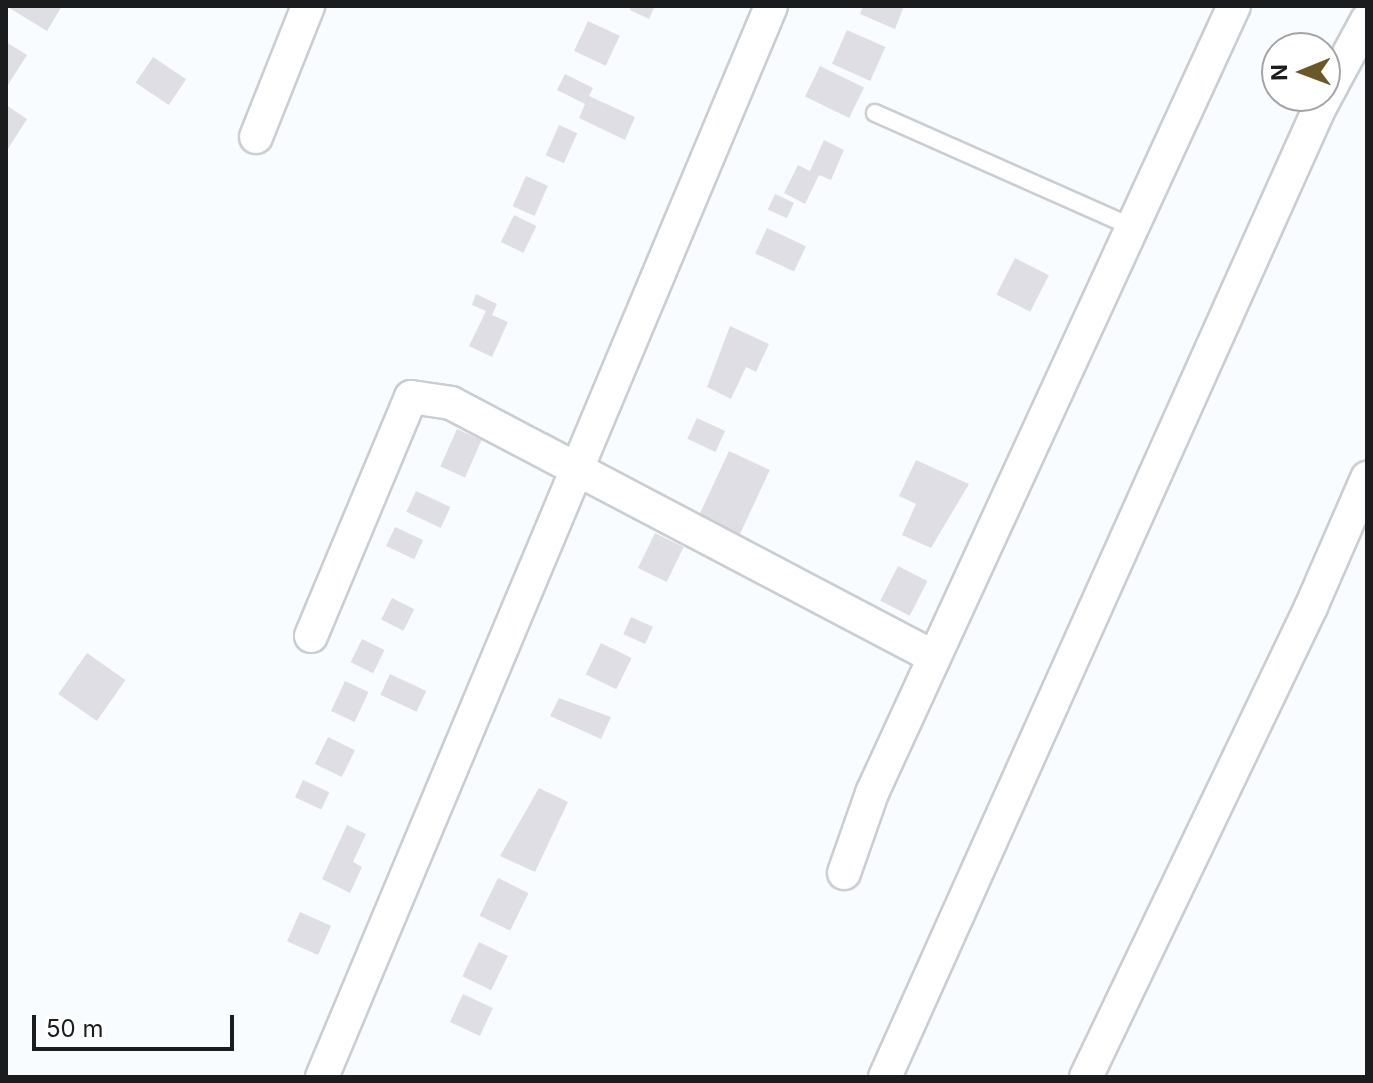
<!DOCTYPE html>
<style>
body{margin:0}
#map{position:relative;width:1373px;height:1083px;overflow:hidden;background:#f8fcff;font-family:Inter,sans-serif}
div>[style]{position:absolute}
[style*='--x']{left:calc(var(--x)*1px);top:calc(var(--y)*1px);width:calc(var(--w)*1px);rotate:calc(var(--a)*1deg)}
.building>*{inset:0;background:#e0dee5;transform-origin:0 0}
.roads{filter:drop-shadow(2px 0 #c8ced2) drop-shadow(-2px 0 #c8ced2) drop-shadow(0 2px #c8ced2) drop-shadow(0 -2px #c8ced2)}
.lane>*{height:16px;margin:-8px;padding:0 8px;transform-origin:8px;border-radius:8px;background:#fff}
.street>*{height:32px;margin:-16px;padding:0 16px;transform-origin:16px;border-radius:16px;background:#fff}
span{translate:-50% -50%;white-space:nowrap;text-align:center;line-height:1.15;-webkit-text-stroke:7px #fff;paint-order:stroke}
.frame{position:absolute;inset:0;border:8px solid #1a1c1e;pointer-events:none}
.north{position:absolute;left:1261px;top:32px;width:80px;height:80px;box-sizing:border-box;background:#fff;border:2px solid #a3a4a5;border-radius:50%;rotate:269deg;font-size:22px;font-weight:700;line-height:32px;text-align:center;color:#1a1c1e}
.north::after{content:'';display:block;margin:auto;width:28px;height:36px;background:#6a5826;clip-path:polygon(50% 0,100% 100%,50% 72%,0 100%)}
.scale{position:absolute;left:32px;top:1015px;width:202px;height:36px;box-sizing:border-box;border:4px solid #1a1c1e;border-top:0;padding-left:10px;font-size:24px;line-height:28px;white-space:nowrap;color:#1a1c1e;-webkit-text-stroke:6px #fff;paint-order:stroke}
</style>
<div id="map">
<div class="building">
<i style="clip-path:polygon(6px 6px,62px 6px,47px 31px)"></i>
<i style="clip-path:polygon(631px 6px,655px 6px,649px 19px,630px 10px)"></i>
<i style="clip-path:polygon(863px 6px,904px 6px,895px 29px,860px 14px)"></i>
<i style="left:588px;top:21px;width:35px;height:33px;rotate:25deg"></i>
<i style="left:847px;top:30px;width:42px;height:37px;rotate:24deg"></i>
<i style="clip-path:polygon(6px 42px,27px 55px,6px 88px)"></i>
<i style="left:153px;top:57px;width:40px;height:31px;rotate:34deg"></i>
<i style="left:820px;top:66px;width:49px;height:34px;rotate:26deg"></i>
<i style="clip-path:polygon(565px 74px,593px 88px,589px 96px,635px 117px,625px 140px,579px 118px,585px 104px,557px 90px)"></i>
<i style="clip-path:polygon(6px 105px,27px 119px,6px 152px)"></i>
<i style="left:559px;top:125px;width:20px;height:33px;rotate:24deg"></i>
<i style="clip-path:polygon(824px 140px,844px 150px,831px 180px,819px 175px,805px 204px,784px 193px,798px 165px,810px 171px)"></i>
<i style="left:526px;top:176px;width:24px;height:33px;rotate:24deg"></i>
<i style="left:775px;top:194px;width:21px;height:17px;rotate:25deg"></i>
<i style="left:514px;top:215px;width:25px;height:30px;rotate:26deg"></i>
<i style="left:767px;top:228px;width:43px;height:28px;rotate:25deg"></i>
<i style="left:1015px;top:258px;width:38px;height:41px;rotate:27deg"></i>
<i style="clip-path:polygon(476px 294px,497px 304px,492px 315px,508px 322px,492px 357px,469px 346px,486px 311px,472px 305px)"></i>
<i style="clip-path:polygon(730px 326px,769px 344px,756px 372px,746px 367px,731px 399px,707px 387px)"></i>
<i style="left:697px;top:418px;width:31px;height:23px;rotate:25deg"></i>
<i style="left:457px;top:429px;width:27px;height:41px;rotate:24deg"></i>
<i style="left:729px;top:451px;width:45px;height:84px;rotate:25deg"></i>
<i style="clip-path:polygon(916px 460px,969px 484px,931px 548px,902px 535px,916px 504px,899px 496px)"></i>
<i style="left:416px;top:491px;width:38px;height:23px;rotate:25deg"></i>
<i style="left:395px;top:527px;width:31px;height:21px;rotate:25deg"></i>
<i style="left:655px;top:533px;width:32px;height:39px;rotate:26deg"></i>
<i style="left:898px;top:566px;width:33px;height:39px;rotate:27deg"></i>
<i style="left:392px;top:598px;width:25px;height:24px;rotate:27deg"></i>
<i style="left:631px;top:617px;width:24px;height:19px;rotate:24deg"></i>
<i style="left:362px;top:639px;width:25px;height:26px;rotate:26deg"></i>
<i style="left:601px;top:643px;width:34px;height:35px;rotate:26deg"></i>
<i style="left:87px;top:653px;width:47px;height:50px;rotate:35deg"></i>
<i style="left:390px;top:674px;width:40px;height:23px;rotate:25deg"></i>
<i style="left:345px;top:681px;width:26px;height:33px;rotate:25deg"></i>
<i style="clip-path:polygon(559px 698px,611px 717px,601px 739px,550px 716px)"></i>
<i style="left:328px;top:737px;width:30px;height:30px;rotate:26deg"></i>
<i style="left:303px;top:780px;width:29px;height:19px;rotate:25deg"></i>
<i style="clip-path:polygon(539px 788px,568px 802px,535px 872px,500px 856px)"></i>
<i style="clip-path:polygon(347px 825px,366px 834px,353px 862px,362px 867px,350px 893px,322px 879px)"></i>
<i style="left:498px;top:878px;width:34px;height:42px;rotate:26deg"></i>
<i style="left:300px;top:912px;width:34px;height:32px;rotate:24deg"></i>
<i style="left:479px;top:942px;width:32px;height:38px;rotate:26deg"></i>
<i style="left:463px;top:994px;width:33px;height:31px;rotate:25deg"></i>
</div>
<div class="roads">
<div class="lane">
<i style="--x:875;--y:113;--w:281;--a:23.9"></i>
</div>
<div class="street">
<i style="--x:256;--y:137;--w:141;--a:-68.3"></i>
<i style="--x:311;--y:636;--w:259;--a:-67.3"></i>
<i style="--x:411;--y:397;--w:40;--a:8.5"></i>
<i style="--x:451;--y:403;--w:546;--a:27.74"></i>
<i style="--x:844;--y:873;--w:85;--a:-70.7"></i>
<i style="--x:872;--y:793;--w:866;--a:-65.3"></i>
<i style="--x:322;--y:1077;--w:1161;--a:-67.25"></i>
<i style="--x:885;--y:1077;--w:1061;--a:-65.85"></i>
<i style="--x:1319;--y:109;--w:101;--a:-61.7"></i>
<i style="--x:1086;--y:1077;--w:521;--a:-64.42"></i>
<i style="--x:1311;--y:607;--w:141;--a:-66.5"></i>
</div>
</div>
<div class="frame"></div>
<div class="north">N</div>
<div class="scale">50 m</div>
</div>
